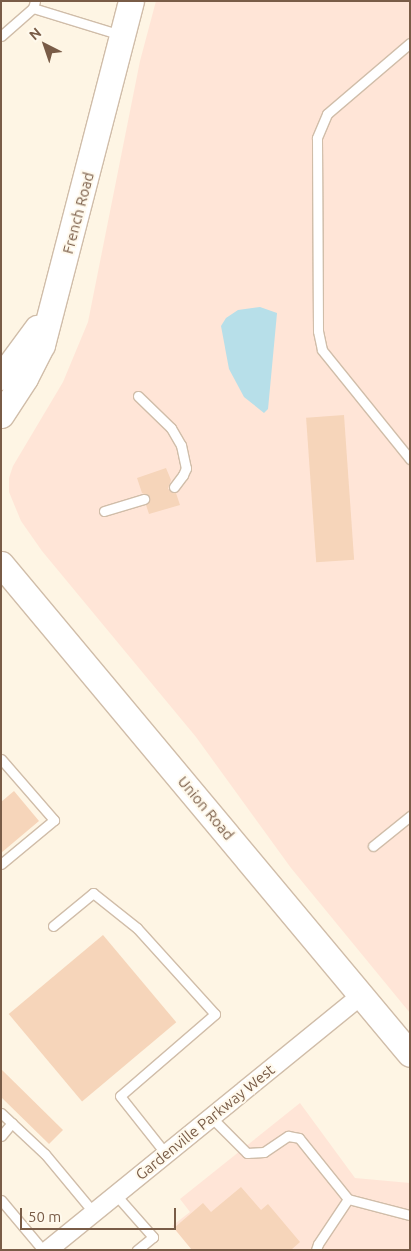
<!DOCTYPE html>
<style>
body{margin:0}
#map{position:relative;width:411px;height:1251px;overflow:hidden;background:#fef5e4;font-family:Ubuntu,sans-serif}
div>[style]{position:absolute}
[style*='--x']{left:calc(var(--x)*1px);top:calc(var(--y)*1px);width:calc(var(--w)*1px);rotate:calc(var(--a)*1deg)}
.commercial>*{inset:0;background:#ffe5d7}
.water>*{inset:0;background:#b7dfe9}
.building>*{inset:0;background:#f6d5ba;transform-origin:0 0}
.roads{filter:drop-shadow(1px 0 #d0bda9) drop-shadow(-1px 0 #d0bda9) drop-shadow(0 1px #d0bda9) drop-shadow(0 -1px #d0bda9)}
.lane>*{height:9px;margin:-4.5px;padding:0 4.5px;transform-origin:4.5px;border-radius:4.5px;background:#fff}
.street>*{height:18px;margin:-9px;padding:0 9px;transform-origin:9px;border-radius:9px;background:#fff}
.secondary>*{height:25px;margin:-12.5px;padding:0 12.5px;transform-origin:12.5px;border-radius:12.5px;background:#fff}
span{translate:-50% -50%;white-space:nowrap;text-align:center;line-height:1.15;-webkit-text-stroke:4px #fff9ec;paint-order:stroke}
.street-label{font-size:15px;color:#795c47}
.frame{position:absolute;inset:0;border:2px solid #795c47;pointer-events:none}
.north{position:absolute;left:20px;top:20px;width:50px;height:50px;-webkit-text-stroke:4px #fff9ec;paint-order:stroke;rotate:319deg;font-size:14px;font-weight:700;line-height:20px;text-align:center;color:#795c47}
.north::after{content:'';display:block;margin:auto;width:18px;height:22px;background:#795c47;clip-path:polygon(50% 0,100% 100%,50% 72%,0 100%)}
.scale{position:absolute;left:20px;top:1208px;width:156px;height:22px;box-sizing:border-box;border:2px solid #795c47;border-top:0;padding-left:6px;font-size:15px;line-height:18px;white-space:nowrap;color:#795c47;-webkit-text-stroke:4px #fff9ec;paint-order:stroke}
</style>
<div id="map">
<div class="commercial">
<i style="clip-path:polygon(156px 1px,410px 1px,410px 1013px,291px 868px,196px 737px,42px 551px,21px 521px,9px 492px,9px 478px,13px 466px,63px 382px,88px 322px,140px 61px)"></i>
<i style="clip-path:polygon(300px 1103px,355px 1178px,410px 1183px,410px 1250px,192px 1250px,172px 1226px,190px 1212px,180px 1199px)"></i>
</div>
<div class="water">
<i style="clip-path:polygon(260px 307px,277px 313px,268px 409px,264px 413px,244px 397px,229px 369px,221px 326px,226px 318px,238px 310px)"></i>
</div>
<div class="building">
<i style="left:344px;top:415px;width:145px;height:38px;rotate:86deg"></i>
<i style="clip-path:polygon(166px 468px,171px 480px,168px 489px,176px 493px,180px 505px,149px 514px,146px 505px,150px 501px,150px 497px,142px 493px,137px 478px)"></i>
<i style="clip-path:polygon(14px 791px,39px 821px,1px 853px,1px 802px)"></i>
<i style="left:103px;top:935px;width:114px;height:123px;rotate:50deg"></i>
<i style="clip-path:polygon(1px 1069px,63px 1130px,49px 1144px,1px 1097px)"></i>
<i style="clip-path:polygon(241px 1187px,261px 1210px,268px 1204px,300px 1242px,291px 1250px,192px 1250px,174px 1228px,203px 1203px,211px 1212px)"></i>
</div>
<div class="roads">
<div class="lane">
<i style="--x:35;--y:1;--w:7;--a:106"></i>
<i style="--x:33;--y:8;--w:92;--a:17.1"></i>
<i style="--x:1;--y:36;--w:43;--a:-41.2"></i>
<i style="--x:410;--y:43;--w:109;--a:139.5"></i>
<i style="--x:327;--y:114;--w:26;--a:113"></i>
<i style="--x:317;--y:138;--w:193;--a:89.7"></i>
<i style="--x:318;--y:331;--w:19;--a:78"></i>
<i style="--x:322;--y:350;--w:140;--a:51.1"></i>
<i style="--x:138;--y:396;--w:46;--a:44.1"></i>
<i style="--x:171;--y:428;--w:20;--a:60"></i>
<i style="--x:181;--y:445;--w:24;--a:78"></i>
<i style="--x:186;--y:468;--w:8;--a:113"></i>
<i style="--x:183;--y:475;--w:15;--a:127"></i>
<i style="--x:104;--y:511;--w:42;--a:-16.7"></i>
<i style="--x:1;--y:759;--w:81;--a:49"></i>
<i style="--x:54;--y:820;--w:69;--a:140.3"></i>
<i style="--x:373;--y:846;--w:48;--a:-39"></i>
<i style="--x:53;--y:926;--w:52;--a:-39.5"></i>
<i style="--x:93;--y:893;--w:56;--a:38.5"></i>
<i style="--x:137;--y:928;--w:116;--a:47.8"></i>
<i style="--x:215;--y:1014;--w:125;--a:139.2"></i>
<i style="--x:120;--y:1096;--w:74;--a:51.6"></i>
<i style="--x:1;--y:1113;--w:60;--a:43"></i>
<i style="--x:45;--y:1154;--w:77;--a:50.3"></i>
<i style="--x:211;--y:1117;--w:51;--a:45"></i>
<i style="--x:247;--y:1153;--w:17;--a:-3"></i>
<i style="--x:264;--y:1152;--w:29;--a:-34"></i>
<i style="--x:288;--y:1136;--w:11;--a:10"></i>
<i style="--x:299;--y:1138;--w:78;--a:51.2"></i>
<i style="--x:348;--y:1199;--w:64;--a:14.5"></i>
<i style="--x:1;--y:1136;--w:17;--a:-50"></i>
<i style="--x:116;--y:1195;--w:56;--a:48.6"></i>
<i style="--x:153;--y:1237;--w:21;--a:141"></i>
<i style="--x:1;--y:1200;--w:65;--a:50"></i>
<i style="--x:316;--y:1250;--w:6;--a:-72"></i>
<i style="--x:318;--y:1244;--w:54;--a:-56.3"></i>
</div>
<div class="street">
<i style="--x:48;--y:1250;--w:405;--a:-39.1"></i>
</div>
<div class="secondary">
<i style="--x:1;--y:377;--w:61;--a:-53.7"></i>
<i style="--x:1;--y:415;--w:44;--a:-57"></i>
<i style="--x:25;--y:378;--w:37;--a:-63"></i>
<i style="--x:42;--y:345;--w:355;--a:-75.5"></i>
<i style="--x:1;--y:564;--w:638;--a:50.15"></i>
</div>
</div>
<div class="street-label">
<span style="left:78px;top:213px;rotate:-75deg">French Road</span>
<span style="left:206px;top:808px;rotate:50deg">Union Road</span>
<span style="left:205px;top:1122px;rotate:-39deg">Gardenville Parkway West</span>
</div>
<div class="frame"></div>
<div class="north">N</div>
<div class="scale">50 m</div>
</div>
